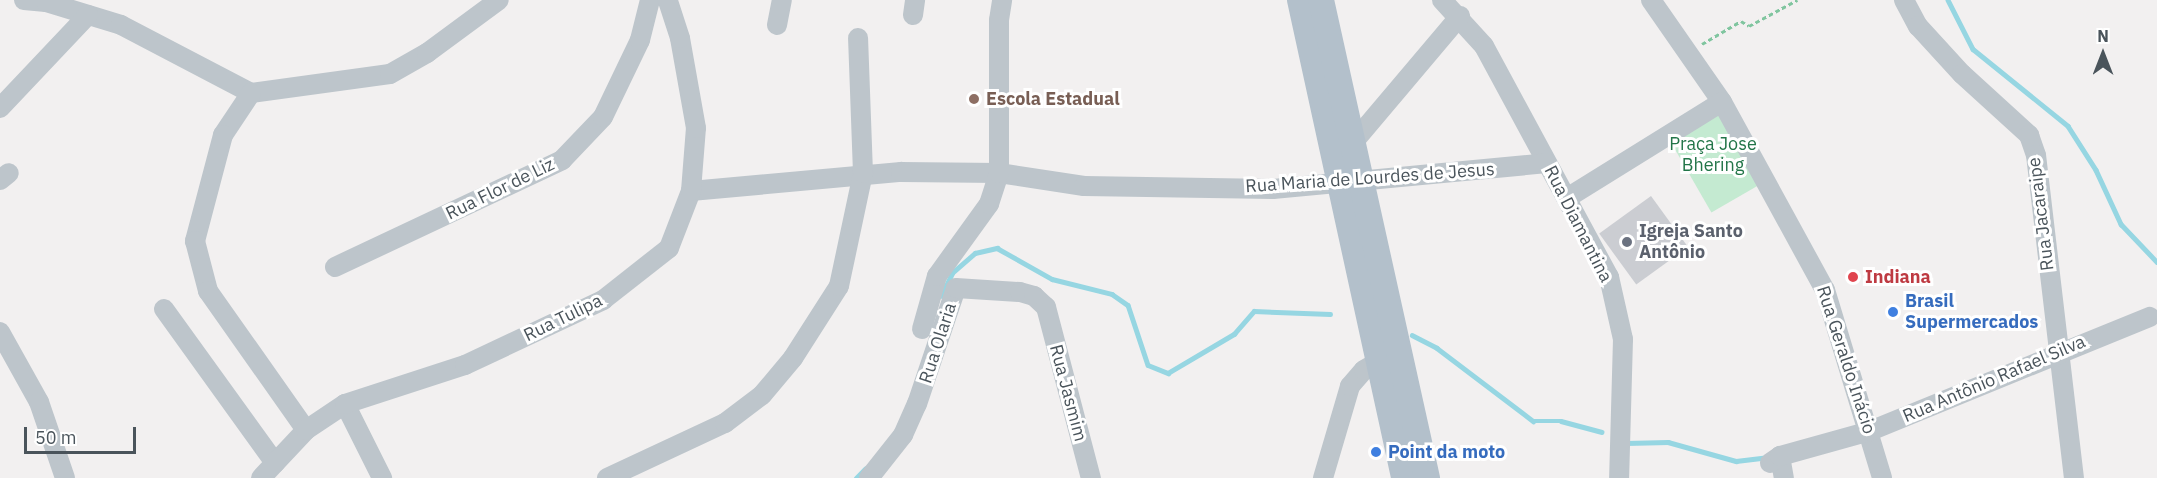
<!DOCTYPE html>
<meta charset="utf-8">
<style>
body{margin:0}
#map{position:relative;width:2157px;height:478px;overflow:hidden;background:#f2f0f0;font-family:"IBM Plex Sans",sans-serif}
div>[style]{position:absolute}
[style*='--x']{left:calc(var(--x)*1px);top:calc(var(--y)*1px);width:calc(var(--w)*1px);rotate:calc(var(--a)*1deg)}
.green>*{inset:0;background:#c4ead1;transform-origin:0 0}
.stream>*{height:4.5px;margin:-2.25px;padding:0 2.25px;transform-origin:2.25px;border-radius:2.25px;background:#96d6e2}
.building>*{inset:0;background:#cbcdd2;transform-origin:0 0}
.path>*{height:3px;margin-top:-1.5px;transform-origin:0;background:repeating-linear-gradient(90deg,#80c59f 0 4.5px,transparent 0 7.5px)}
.minor>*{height:20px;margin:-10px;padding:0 10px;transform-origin:10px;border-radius:10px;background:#bdc5cb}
.major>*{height:26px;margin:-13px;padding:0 13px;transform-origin:13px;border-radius:13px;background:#b3c0cb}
.dots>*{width:16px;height:16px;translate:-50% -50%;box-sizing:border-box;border:3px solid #fff;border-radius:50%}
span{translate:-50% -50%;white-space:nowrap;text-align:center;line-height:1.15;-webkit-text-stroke:6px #fff;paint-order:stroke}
.education-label{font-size:18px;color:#785e54;font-weight:700}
.left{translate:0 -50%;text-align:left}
.park-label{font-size:18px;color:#227548}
.street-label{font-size:18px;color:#4a545b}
.worship-label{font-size:18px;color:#5b616d;font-weight:700}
.health-label{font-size:18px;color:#be3a42;font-weight:700}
.shop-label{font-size:18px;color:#366cbe;font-weight:700}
.north{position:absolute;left:2073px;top:24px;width:60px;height:60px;-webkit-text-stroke:4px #fff;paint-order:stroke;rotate:0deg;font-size:16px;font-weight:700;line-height:24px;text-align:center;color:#4a545b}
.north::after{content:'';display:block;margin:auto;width:21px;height:27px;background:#4a545b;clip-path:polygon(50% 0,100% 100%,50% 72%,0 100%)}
.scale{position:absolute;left:24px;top:427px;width:112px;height:27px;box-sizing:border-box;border:3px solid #4a545b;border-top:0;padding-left:8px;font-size:18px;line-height:21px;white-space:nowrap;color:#4a545b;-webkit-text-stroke:4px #fff;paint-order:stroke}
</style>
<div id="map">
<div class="green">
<i style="left:1721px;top:111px;width:83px;height:59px;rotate:60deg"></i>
</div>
<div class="stream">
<i style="--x:1948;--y:0;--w:55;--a:63"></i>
<i style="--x:1973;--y:49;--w:122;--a:39"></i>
<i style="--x:2068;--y:126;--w:52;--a:57.5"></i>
<i style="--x:2096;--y:170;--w:60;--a:65.2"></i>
<i style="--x:2121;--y:224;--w:52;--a:46.5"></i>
<i style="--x:941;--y:296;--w:25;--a:-64"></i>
<i style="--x:952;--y:273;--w:30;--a:-41"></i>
<i style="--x:975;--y:253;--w:23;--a:-13"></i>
<i style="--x:997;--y:248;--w:63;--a:29.4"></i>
<i style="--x:1052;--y:279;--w:62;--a:14"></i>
<i style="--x:1112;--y:294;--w:19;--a:35"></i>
<i style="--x:1128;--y:305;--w:63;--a:71.6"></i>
<i style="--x:1148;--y:365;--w:22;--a:22"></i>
<i style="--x:1168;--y:373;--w:77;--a:-30.6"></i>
<i style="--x:1234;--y:334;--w:30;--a:-49"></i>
<i style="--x:1254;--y:311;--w:76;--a:2.3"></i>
<i style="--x:1412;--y:335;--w:28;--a:27"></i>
<i style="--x:1437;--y:348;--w:121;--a:37.2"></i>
<i style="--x:1533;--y:421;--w:28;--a:0"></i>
<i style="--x:1561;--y:421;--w:42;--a:15"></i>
<i style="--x:1626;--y:443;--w:42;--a:-1.4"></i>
<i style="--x:1668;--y:442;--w:71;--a:15.6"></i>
<i style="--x:1736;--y:461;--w:31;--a:-7"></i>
<i style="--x:856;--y:478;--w:13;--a:-45"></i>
</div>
<div class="building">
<i style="left:1651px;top:196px;width:63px;height:64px;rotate:54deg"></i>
</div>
<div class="path">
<i style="--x:1702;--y:44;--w:45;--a:-30.5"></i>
<i style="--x:1741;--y:21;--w:9;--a:32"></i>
<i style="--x:1749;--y:26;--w:55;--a:-28.4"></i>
</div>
<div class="minor">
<i style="--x:24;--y:0;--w:22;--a:5"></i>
<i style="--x:46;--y:2;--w:78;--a:17"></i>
<i style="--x:121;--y:25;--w:147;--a:27.6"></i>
<i style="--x:251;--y:93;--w:140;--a:-7.8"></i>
<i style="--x:390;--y:74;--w:43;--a:-29.6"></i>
<i style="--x:427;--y:53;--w:89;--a:-36.4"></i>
<i style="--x:1442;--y:0;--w:62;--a:47.6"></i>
<i style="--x:1484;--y:46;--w:263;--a:61.6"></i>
<i style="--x:1609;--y:277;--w:64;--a:77.3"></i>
<i style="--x:1623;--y:339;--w:139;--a:91.6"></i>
<i style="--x:1651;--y:0;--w:124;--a:55.2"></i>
<i style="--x:1722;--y:102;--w:214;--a:61.3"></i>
<i style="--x:1825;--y:290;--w:196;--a:73.1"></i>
<i style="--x:1904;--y:0;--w:30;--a:62"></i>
<i style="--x:1918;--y:26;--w:65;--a:47.5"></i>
<i style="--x:1962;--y:74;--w:91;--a:42.3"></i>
<i style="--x:2029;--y:135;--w:21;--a:71"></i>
<i style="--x:2036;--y:155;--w:325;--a:83.3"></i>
<i style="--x:913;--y:15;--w:15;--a:-82"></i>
<i style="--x:777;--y:25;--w:25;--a:-79"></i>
<i style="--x:251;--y:93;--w:50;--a:123.7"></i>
<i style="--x:223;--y:135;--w:110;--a:104.8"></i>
<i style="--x:195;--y:241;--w:52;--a:75.4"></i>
<i style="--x:208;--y:291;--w:170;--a:54.8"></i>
<i style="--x:0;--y:108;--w:128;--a:-46.6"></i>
<i style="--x:1351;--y:145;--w:169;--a:-49.8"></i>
<i style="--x:0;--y:180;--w:11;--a:-38"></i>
<i style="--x:691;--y:191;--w:211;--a:-5.2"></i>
<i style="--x:901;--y:172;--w:98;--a:0.6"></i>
<i style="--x:999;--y:173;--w:86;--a:8.7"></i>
<i style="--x:1084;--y:186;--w:189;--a:0.9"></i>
<i style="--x:1273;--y:189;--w:275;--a:-5.4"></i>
<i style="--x:1567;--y:198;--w:182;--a:-31.8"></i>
<i style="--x:335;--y:267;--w:251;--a:-25.2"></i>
<i style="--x:562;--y:160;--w:59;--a:-46.4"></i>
<i style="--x:603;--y:117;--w:85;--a:-64.3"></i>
<i style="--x:640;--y:40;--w:41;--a:-76"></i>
<i style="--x:164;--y:309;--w:190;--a:54.2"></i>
<i style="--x:922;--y:329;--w:55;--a:-74.2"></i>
<i style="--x:937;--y:276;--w:89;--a:-54.2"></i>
<i style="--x:989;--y:204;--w:33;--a:-72"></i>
<i style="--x:999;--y:173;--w:153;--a:-90"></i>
<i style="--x:999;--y:20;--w:20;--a:-81"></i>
<i style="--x:0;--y:332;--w:80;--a:60.9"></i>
<i style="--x:39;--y:402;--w:80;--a:71.1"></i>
<i style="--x:345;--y:404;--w:83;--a:63.4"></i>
<i style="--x:1780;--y:456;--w:22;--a:80"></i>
<i style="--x:1770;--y:463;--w:12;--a:-35"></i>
<i style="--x:1780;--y:456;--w:93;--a:-15.5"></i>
<i style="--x:1870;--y:431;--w:302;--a:-22.2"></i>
<i style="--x:261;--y:478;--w:66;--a:-46.8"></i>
<i style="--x:306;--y:430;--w:47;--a:-33.7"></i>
<i style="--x:345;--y:404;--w:126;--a:-18"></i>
<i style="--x:465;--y:365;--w:153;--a:-25.2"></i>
<i style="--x:603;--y:300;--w:84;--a:-38.2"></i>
<i style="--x:669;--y:248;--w:61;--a:-68.9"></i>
<i style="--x:691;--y:191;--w:63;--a:-85.5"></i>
<i style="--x:696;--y:128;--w:91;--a:-100.1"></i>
<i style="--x:680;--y:38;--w:40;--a:-108"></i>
<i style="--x:607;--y:478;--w:130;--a:-25"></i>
<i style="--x:725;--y:423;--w:46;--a:-37.1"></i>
<i style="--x:762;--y:395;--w:48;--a:-50"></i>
<i style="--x:793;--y:358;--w:85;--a:-57.4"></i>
<i style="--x:839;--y:286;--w:116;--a:-78"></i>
<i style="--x:863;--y:173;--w:135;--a:-92.1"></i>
<i style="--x:869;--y:478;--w:55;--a:-51.7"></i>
<i style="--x:903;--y:435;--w:34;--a:-66"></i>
<i style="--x:917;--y:404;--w:122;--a:-71.4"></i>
<i style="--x:956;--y:288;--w:64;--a:3.6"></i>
<i style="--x:1020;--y:292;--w:15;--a:16"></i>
<i style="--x:1034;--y:296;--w:16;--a:43"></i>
<i style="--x:1046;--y:307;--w:177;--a:75.3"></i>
<i style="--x:1323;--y:478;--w:96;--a:-73.6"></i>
<i style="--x:1350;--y:386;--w:21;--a:-49"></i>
<i style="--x:1364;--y:370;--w:20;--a:-30"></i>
</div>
<div class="major">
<i style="--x:1300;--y:0;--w:489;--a:77.7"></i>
<i style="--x:1321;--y:0;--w:490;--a:77.5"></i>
</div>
<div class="dots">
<i style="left:974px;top:99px;background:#8d6e63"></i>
<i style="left:1627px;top:242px;background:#6b7280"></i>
<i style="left:1853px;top:277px;background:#e0444e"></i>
<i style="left:1893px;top:312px;background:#3f7fe0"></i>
<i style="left:1376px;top:452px;background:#3f7fe0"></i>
</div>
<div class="education-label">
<span class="left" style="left:986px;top:99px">Escola Estadual</span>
</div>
<div class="park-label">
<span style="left:1713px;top:155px">Praça Jose<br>Bhering</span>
</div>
<div class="street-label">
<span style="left:1370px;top:178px;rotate:-4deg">Rua Maria de Lourdes de Jesus</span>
<span style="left:500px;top:189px;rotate:-26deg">Rua Flor de Liz</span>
<span style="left:2041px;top:214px;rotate:-97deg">Rua Jacaraipe</span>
<span style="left:1578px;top:224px;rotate:63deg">Rua Diamantina</span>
<span style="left:563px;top:318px;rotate:-26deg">Rua Tulipa</span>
<span style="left:938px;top:343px;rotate:-72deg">Rua Olaria</span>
<span style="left:1846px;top:360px;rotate:72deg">Rua Geraldo Inácio</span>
<span style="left:1994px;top:379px;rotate:-23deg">Rua Antônio Rafael Silva</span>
<span style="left:1068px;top:393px;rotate:75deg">Rua Jasmim</span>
</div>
<div class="worship-label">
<span class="left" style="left:1639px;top:242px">Igreja Santo<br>Antônio</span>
</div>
<div class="health-label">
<span class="left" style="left:1865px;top:277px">Indiana</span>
</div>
<div class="shop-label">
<span class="left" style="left:1905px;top:312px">Brasil<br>Supermercados</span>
<span class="left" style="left:1388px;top:452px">Point da moto</span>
</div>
<div class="north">N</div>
<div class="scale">50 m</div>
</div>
